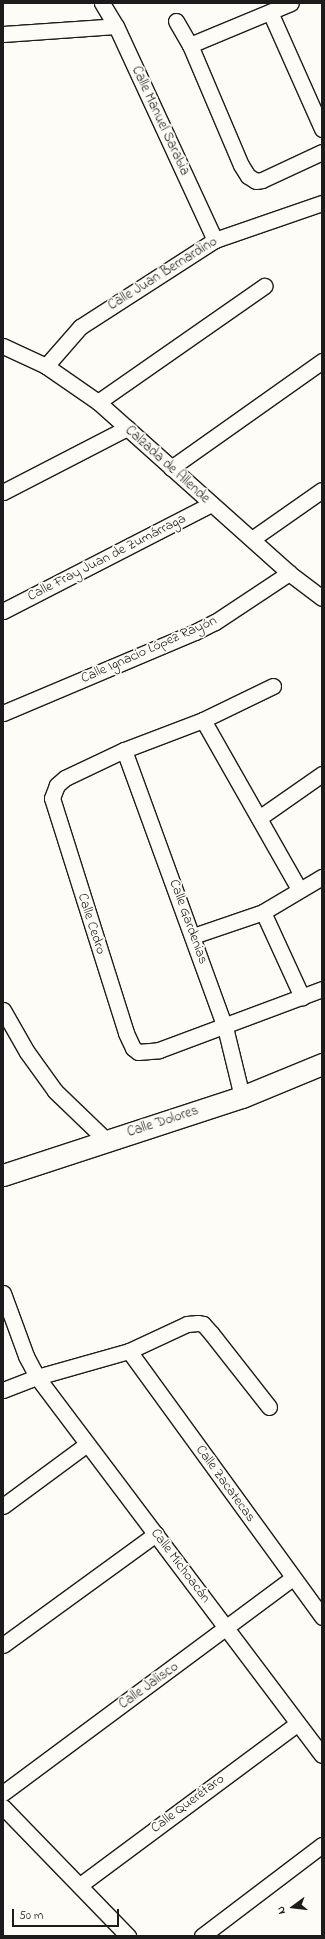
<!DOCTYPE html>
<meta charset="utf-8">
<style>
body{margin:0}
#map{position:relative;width:325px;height:1939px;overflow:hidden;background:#fdfcf7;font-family:"Indie Flower",sans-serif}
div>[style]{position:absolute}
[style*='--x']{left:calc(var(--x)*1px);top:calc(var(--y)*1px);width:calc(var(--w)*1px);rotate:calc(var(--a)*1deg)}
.roads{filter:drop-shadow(1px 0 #1c1c1c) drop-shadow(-1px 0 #1c1c1c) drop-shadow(0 1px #1c1c1c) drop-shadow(0 -1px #1c1c1c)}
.street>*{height:15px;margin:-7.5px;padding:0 7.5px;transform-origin:7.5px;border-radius:7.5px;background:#fdfcf7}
.secondary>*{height:21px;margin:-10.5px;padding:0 10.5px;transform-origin:10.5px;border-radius:10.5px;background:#fdfcf7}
span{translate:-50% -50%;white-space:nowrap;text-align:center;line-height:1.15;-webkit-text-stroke:3.5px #fdfcf7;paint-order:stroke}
.street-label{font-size:14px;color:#1c1c1c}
.frame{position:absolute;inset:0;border:4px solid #1c1c1c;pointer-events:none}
.north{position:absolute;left:273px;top:1887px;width:40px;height:40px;-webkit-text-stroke:3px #fdfcf7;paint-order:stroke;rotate:255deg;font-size:11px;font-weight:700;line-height:16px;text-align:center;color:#1c1c1c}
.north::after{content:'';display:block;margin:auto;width:14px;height:18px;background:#1c1c1c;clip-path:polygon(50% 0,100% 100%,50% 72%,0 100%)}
.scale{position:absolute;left:12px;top:1909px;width:107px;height:18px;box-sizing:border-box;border:2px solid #1c1c1c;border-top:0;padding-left:5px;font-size:12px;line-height:14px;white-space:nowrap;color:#1c1c1c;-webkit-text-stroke:3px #fdfcf7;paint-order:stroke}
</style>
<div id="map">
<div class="roads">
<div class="street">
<i style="--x:102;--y:3;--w:27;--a:59"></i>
<i style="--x:116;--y:26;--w:236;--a:65.2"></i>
<i style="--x:270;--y:12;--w:128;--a:66"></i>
<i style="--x:176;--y:21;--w:28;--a:60"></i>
<i style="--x:190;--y:45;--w:130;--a:67"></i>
<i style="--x:241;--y:165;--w:13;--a:58"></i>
<i style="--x:248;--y:176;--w:9;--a:32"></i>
<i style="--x:256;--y:181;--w:6;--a:-9"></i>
<i style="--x:262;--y:180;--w:66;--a:-25"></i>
<i style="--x:3;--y:34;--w:113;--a:-4"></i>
<i style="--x:190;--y:45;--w:109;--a:-22.6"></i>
<i style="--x:3;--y:346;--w:47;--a:24.9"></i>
<i style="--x:46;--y:366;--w:63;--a:34.7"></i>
<i style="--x:98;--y:402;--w:256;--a:41.8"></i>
<i style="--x:289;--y:573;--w:41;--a:37.1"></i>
<i style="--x:46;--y:366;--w:52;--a:-48.9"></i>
<i style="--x:80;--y:327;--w:161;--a:-32.8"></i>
<i style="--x:215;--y:240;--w:113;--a:-19.1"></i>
<i style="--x:98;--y:402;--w:203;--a:-34.9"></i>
<i style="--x:171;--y:468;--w:185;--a:-35.3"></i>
<i style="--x:3;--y:492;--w:140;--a:-27.3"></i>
<i style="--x:252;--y:539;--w:85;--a:-35"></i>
<i style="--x:3;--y:611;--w:234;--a:-27.2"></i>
<i style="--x:273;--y:686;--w:78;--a:154.1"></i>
<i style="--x:203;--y:720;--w:85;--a:159.2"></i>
<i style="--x:124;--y:750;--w:65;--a:154.6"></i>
<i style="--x:65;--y:778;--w:11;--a:139"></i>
<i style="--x:57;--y:785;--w:14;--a:111"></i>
<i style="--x:52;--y:798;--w:246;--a:72.5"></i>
<i style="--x:126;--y:1033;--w:17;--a:65"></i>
<i style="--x:133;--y:1048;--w:6;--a:39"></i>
<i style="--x:138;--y:1052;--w:21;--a:-5"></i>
<i style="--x:159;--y:1050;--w:174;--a:-20.5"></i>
<i style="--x:3;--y:713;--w:208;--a:-22.9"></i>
<i style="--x:195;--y:632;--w:22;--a:-27"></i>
<i style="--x:215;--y:622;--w:89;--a:-33.5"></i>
<i style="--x:203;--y:720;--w:194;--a:60.4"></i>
<i style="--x:124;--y:750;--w:295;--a:70"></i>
<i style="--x:225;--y:1027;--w:72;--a:76.3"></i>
<i style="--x:259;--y:818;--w:77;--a:-34.9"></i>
<i style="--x:263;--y:912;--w:94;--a:65.4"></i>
<i style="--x:193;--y:936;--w:74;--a:-18.9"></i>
<i style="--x:263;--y:912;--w:69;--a:-30.7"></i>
<i style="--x:3;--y:1010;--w:48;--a:60.3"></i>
<i style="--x:27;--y:1052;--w:48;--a:54.3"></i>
<i style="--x:55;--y:1091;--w:71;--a:43.9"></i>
<i style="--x:3;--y:1293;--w:67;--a:69.9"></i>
<i style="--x:26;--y:1356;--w:24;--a:62"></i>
<i style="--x:37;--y:1377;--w:473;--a:53"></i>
<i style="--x:129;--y:1351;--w:329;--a:54"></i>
<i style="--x:3;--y:1390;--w:36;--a:-21"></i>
<i style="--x:37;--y:1377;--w:96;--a:-15.8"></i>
<i style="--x:129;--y:1351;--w:64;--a:-25"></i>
<i style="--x:187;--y:1324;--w:11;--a:-5"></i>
<i style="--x:198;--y:1323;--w:5;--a:11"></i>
<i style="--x:203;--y:1324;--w:12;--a:48"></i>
<i style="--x:211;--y:1333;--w:94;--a:51.9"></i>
<i style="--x:3;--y:1506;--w:104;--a:-36.4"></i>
<i style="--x:3;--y:1645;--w:189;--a:-36"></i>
<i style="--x:3;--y:1793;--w:361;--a:-36.6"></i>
<i style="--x:3;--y:1807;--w:180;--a:45.9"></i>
<i style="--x:80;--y:1885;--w:270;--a:-36.6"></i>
<i style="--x:202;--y:1936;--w:151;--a:-37.2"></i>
</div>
<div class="secondary">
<i style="--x:3;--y:1175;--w:251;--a:-18.1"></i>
<i style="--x:242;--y:1097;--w:87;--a:-22.4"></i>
</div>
</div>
<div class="street-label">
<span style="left:160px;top:121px;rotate:65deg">Calle Manuel Sarabia</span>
<span style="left:163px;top:274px;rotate:-32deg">Calle Juan Bernardino</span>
<span style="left:167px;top:465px;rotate:42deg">Calzada de Allende</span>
<span style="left:107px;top:558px;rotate:-27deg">Calle Fray Juan de Zumárraga</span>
<span style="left:149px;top:650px;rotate:-24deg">Calle Ignacio López Rayón</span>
<span style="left:188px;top:922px;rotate:70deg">Calle Gardenias</span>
<span style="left:91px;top:924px;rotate:72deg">Calle Cedro</span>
<span style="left:163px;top:1122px;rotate:-18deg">Calle Dolores</span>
<span style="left:225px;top:1484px;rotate:54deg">Calle Zacatecas</span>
<span style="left:180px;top:1566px;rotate:53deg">Calle Michoacán</span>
<span style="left:149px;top:1686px;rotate:-36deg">Calle Jalisco</span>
<span style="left:188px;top:1804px;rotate:-37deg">Calle Querétaro</span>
</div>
<div class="frame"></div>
<div class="north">N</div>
<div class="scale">50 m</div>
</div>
